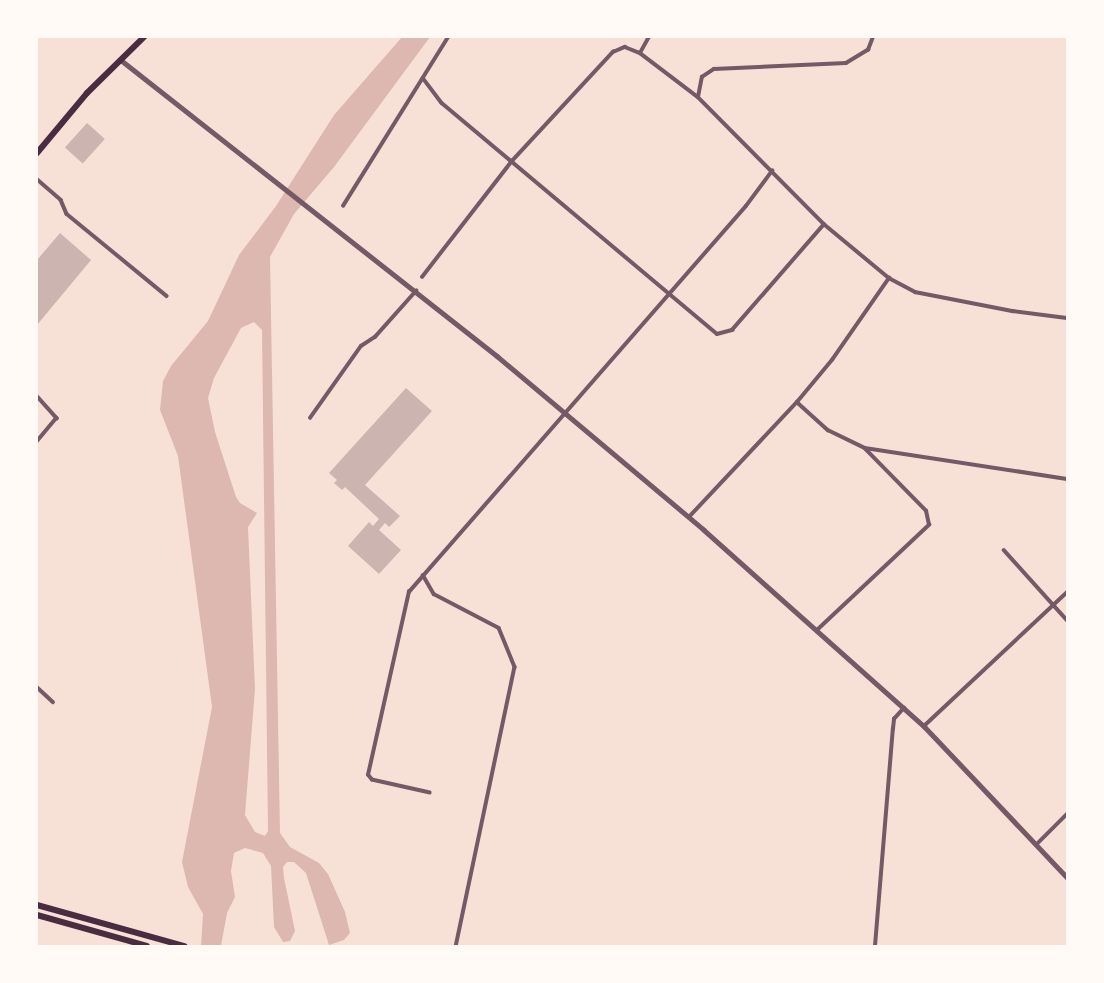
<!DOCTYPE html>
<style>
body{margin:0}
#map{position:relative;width:1104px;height:983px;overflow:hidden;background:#f7e1d7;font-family:"Roboto Condensed",sans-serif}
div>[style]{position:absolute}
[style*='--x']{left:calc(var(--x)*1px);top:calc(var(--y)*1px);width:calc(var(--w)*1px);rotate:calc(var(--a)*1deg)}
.water>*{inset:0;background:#dcb8b0}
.building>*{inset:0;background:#ccb4b1;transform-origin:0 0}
.minor>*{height:3.5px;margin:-1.75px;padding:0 1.75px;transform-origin:1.75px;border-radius:1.75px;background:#755966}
.tertiary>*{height:4.5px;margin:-2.25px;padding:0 2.25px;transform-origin:2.25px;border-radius:2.25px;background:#755966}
.trunk>*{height:6px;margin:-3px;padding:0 3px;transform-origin:3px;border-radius:3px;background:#4a2c40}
span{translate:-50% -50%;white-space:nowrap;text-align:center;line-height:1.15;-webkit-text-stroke:5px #fffaf5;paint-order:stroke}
.frame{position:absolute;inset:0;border:38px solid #fffaf5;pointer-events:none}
</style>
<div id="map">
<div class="water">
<i style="clip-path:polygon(evenodd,402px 37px,430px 37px,334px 167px,294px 214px,270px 257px,280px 833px,290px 847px,319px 863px,328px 874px,345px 912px,350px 933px,344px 940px,329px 945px,306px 873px,294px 862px,287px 862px,283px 867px,284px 878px,295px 931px,290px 941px,283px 942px,274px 927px,271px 866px,263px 853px,245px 848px,234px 853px,231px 871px,235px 897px,227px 913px,221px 946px,201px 946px,203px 914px,188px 887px,182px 862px,212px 707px,178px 456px,160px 410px,163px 381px,171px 366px,208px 321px,239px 255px,276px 206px,334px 115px,402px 37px,254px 322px,262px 330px,268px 831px,265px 836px,255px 832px,245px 815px,255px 689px,248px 527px,257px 513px,240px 503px,236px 497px,215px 432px,208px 398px,214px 378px,241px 328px,254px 322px)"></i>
</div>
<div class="building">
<i style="left:87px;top:123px;width:24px;height:33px;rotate:42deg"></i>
<i style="clip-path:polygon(60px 233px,91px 260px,37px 325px,37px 260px)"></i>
<i style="clip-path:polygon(406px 388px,432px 411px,365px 485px,400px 516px,389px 527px,385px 523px,379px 530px,401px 550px,379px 574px,348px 546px,369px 522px,373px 526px,379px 519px,345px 487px,342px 490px,334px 483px,337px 480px,329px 473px)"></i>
</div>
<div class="minor">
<i style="--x:640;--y:53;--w:18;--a:-61"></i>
<i style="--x:423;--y:78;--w:31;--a:53"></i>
<i style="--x:442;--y:103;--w:359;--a:40"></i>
<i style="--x:717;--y:334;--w:16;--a:-15"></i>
<i style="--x:732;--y:330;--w:140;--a:-49"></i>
<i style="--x:698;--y:97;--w:20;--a:-79"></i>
<i style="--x:702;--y:77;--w:14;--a:-34"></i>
<i style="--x:714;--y:69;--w:132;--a:-2.6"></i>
<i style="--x:846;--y:63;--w:26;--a:-31"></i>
<i style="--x:868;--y:50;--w:14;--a:-69"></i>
<i style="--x:37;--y:179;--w:32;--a:41"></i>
<i style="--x:61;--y:200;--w:15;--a:67"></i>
<i style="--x:67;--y:214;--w:129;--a:39.4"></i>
<i style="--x:343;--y:206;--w:199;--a:-58.1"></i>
<i style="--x:422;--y:277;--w:147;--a:-52.2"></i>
<i style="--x:512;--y:161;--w:149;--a:-47.2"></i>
<i style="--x:613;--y:52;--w:13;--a:-23"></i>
<i style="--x:625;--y:47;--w:16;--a:22"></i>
<i style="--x:640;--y:53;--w:73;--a:37.2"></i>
<i style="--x:698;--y:97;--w:179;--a:45.2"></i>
<i style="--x:824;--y:224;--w:85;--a:39.7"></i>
<i style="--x:889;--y:278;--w:30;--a:28"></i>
<i style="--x:915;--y:292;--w:100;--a:11"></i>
<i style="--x:1013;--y:311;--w:54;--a:7.4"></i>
<i style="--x:37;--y:396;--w:30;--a:48"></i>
<i style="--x:57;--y:418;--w:31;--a:130"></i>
<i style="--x:797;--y:402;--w:42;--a:42.1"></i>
<i style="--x:828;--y:430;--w:41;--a:25.9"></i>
<i style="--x:865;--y:448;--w:204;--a:8.7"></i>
<i style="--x:310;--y:418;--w:88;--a:-54.7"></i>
<i style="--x:361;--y:346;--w:17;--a:-33"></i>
<i style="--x:375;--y:337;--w:62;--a:-48.3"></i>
<i style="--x:689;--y:517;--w:158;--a:-46.8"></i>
<i style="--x:797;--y:402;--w:55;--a:-50.2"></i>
<i style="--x:832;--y:360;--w:100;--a:-55.2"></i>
<i style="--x:1004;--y:550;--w:94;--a:48"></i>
<i style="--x:423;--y:575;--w:22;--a:60"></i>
<i style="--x:434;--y:594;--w:73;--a:27.6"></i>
<i style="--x:499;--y:628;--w:42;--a:67.7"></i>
<i style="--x:515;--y:667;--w:285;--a:101.9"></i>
<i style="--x:817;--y:630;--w:154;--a:-43.2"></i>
<i style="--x:929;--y:525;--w:14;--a:-102"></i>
<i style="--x:926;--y:511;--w:86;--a:-134.5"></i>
<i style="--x:37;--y:687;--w:22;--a:43"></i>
<i style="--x:924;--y:726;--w:196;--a:-43.1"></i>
<i style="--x:430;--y:793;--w:59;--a:-167.4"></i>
<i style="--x:372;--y:780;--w:6;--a:-129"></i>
<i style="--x:368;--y:775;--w:188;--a:-77.4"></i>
<i style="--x:409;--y:592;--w:512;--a:-48.88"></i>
<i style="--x:746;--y:206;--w:44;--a:-53.4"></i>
<i style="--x:1037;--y:844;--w:42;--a:-45"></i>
<i style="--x:875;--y:946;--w:218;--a:-85.3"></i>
<i style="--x:893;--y:729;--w:10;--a:-84"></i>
<i style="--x:894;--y:719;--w:15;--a:-48"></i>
</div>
<div class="tertiary">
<i style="--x:121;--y:60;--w:479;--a:38.2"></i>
<i style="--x:497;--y:356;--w:270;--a:40"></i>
<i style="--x:704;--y:530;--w:295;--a:41.7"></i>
<i style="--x:924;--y:726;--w:208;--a:46.6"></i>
</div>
<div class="trunk">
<i style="--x:37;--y:153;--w:78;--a:-50.2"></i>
<i style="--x:87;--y:93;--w:80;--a:-44.5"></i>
<i style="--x:37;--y:905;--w:153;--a:15.6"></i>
<i style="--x:37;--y:915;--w:114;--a:15.7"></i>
</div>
<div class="frame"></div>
</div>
